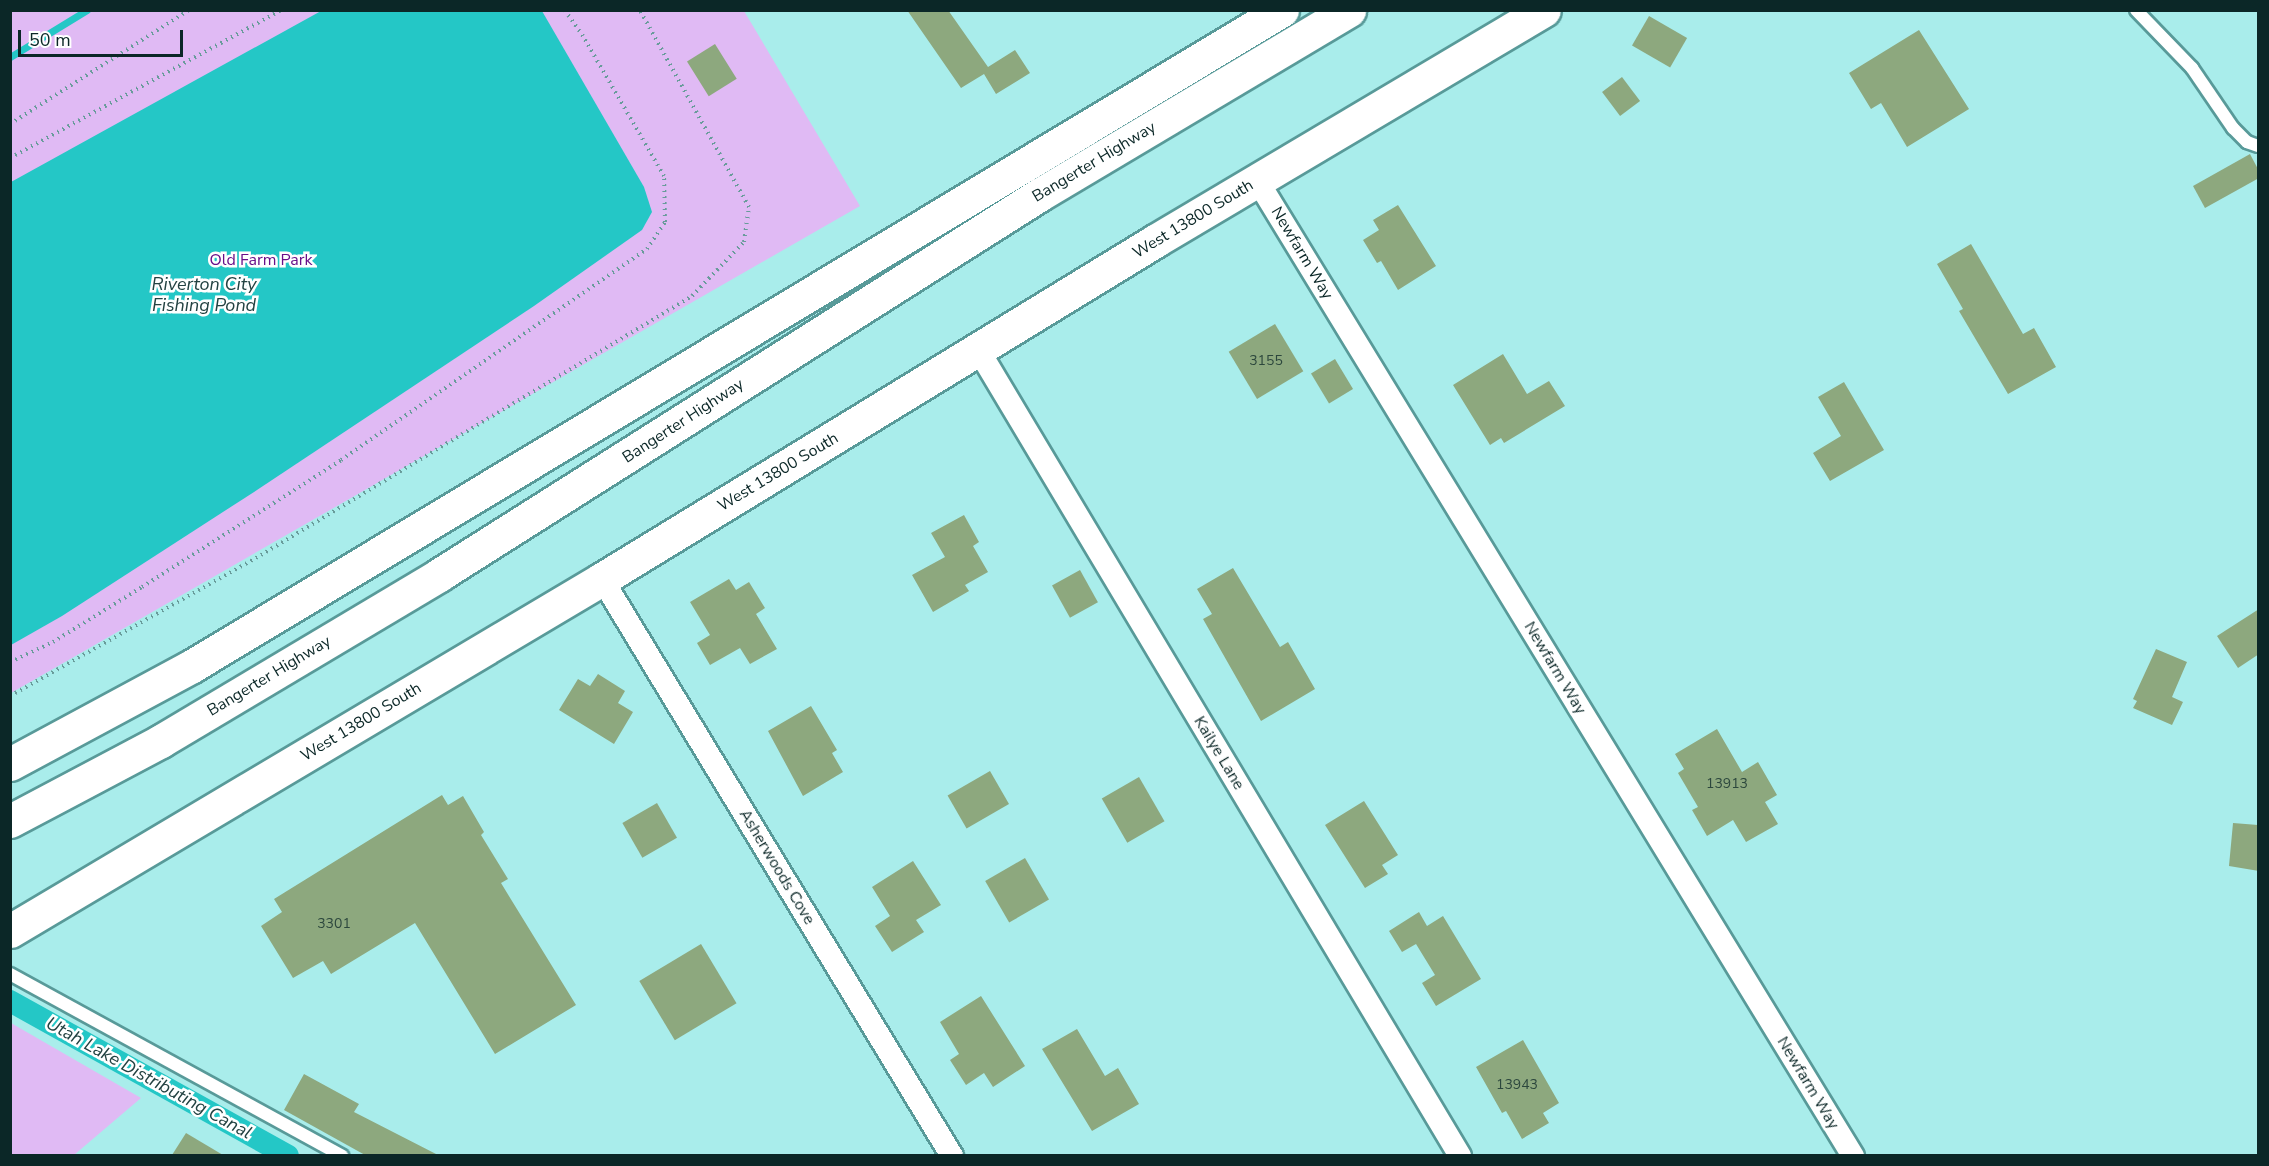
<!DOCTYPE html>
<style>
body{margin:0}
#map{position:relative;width:2269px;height:1166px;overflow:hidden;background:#a9edeb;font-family:"Nunito Sans",sans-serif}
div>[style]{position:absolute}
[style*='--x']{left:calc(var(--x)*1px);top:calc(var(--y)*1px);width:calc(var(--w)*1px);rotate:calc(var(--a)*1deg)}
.green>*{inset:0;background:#e0baf4}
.water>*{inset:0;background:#24c7c6}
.stream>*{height:7px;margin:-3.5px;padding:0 3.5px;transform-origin:3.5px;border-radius:3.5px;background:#24c7c6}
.canal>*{height:22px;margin:-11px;padding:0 11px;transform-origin:11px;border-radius:11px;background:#24c7c6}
.building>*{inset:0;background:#8da87e;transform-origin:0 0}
.path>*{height:4px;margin-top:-2px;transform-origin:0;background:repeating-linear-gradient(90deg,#689b9a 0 1.5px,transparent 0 6px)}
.roads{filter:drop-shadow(2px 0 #589a99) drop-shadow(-2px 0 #589a99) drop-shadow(0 2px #589a99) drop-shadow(0 -2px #589a99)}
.lane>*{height:12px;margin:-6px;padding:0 6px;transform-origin:6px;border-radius:6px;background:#fff}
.street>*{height:22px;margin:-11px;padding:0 11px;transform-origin:11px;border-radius:11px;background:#fff}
.secondary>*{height:33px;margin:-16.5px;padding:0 16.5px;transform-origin:16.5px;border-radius:16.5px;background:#fff}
.highway>*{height:33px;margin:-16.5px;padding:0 16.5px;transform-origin:16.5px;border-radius:16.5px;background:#fff}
span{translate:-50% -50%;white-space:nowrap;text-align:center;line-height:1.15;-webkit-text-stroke:5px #fff;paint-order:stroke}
.number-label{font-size:14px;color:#2c473d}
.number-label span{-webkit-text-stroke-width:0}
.street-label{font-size:16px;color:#0b2727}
.park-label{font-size:16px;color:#690f89}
.water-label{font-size:18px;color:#234242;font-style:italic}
.frame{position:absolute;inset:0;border:12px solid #0b2727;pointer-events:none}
.scale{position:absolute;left:18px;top:30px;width:165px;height:27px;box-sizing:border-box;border:3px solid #0b2727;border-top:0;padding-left:8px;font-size:18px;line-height:21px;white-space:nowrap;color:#0b2727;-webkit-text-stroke:4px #fff;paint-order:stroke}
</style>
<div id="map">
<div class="green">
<i style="clip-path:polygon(11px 11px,744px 11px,860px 206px,11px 693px)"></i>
<i style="clip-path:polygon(11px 1023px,141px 1098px,74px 1155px,11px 1155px)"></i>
</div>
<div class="water">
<i style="clip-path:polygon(321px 11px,542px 11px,644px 187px,652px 212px,642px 230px,534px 306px,257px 490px,62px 616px,11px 645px,11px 182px)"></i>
</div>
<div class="stream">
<i style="--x:10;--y:57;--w:90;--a:-31.4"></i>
</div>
<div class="canal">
<i style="--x:10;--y:1001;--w:318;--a:29.1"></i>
</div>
<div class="building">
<i style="clip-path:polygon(907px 10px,948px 10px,988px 67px,1015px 50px,1030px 73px,996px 94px,984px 74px,961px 88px)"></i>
<i style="left:1649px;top:16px;width:44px;height:34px;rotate:30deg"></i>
<i style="clip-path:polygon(1919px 30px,1969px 109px,1907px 147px,1881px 103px,1871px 109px,1849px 73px)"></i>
<i style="left:715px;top:44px;width:41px;height:33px;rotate:58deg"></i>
<i style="left:1622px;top:77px;width:30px;height:25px;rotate:53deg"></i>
<i style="clip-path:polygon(2250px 154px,2259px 171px,2259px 178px,2205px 208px,2193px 186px)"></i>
<i style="clip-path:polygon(1398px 205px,1436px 266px,1398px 290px,1381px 261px,1377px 263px,1363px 240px,1379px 230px,1373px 220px)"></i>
<i style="clip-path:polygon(1971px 244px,2023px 334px,2034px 328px,2056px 367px,2008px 394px,1959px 311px,1963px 309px,1937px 264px)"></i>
<i style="left:1275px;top:324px;width:55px;height:54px;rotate:59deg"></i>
<i style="clip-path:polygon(1503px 354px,1527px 394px,1549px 381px,1565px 406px,1504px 443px,1501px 438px,1490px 445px,1453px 385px)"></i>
<i style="left:1335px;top:359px;width:35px;height:28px;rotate:59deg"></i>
<i style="clip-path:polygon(1844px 382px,1884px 450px,1830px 481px,1813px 453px,1841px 436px,1818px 397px)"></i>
<i style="clip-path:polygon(964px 515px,979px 542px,973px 546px,988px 572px,965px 585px,969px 591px,933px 612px,912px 575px,945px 557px,931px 533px)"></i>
<i style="clip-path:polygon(1233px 568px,1280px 647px,1288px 642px,1315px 689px,1261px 721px,1203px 619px,1212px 614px,1197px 589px)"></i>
<i style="left:1080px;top:570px;width:37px;height:32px;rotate:61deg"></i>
<i style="clip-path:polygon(729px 579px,736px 590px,749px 582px,765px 608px,756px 614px,777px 649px,750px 664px,740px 648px,710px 665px,697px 643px,710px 635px,690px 602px)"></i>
<i style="clip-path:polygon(2259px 609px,2259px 654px,2238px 668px,2217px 636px)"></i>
<i style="clip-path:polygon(2156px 649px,2187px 662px,2172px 697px,2183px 702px,2172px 725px,2133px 708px,2137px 701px,2133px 699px)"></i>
<i style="clip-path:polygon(598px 674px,625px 691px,618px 703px,633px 712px,614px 744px,559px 710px,578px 679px,590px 686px)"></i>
<i style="clip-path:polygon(811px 706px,837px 750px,832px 753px,843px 772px,803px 796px,768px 731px)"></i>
<i style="clip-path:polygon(1717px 729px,1742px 772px,1758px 762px,1777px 795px,1765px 802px,1778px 824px,1746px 842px,1733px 820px,1707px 836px,1692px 810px,1698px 807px,1678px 773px,1684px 769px,1675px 754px)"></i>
<i style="left:990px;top:771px;width:38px;height:49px;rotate:60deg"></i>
<i style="left:1139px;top:777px;width:51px;height:43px;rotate:60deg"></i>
<i style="clip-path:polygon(442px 795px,448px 805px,463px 796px,484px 832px,481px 835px,508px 879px,501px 883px,576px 1005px,495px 1054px,415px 923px,331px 974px,323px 961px,293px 978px,261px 926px,282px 912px,274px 899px)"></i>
<i style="clip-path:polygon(1364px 801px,1398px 855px,1382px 865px,1388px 874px,1365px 888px,1325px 825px)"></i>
<i style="left:657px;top:803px;width:40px;height:40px;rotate:60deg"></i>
<i style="clip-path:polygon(2233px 823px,2258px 825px,2259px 871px,2229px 866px)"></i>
<i style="left:1025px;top:858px;width:48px;height:46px;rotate:60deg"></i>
<i style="clip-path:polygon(913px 861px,941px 905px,916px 920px,924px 932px,892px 952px,875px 926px,890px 916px,872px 887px)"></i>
<i style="clip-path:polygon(1419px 912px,1427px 926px,1443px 916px,1481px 979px,1436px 1006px,1422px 983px,1435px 975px,1416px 944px,1402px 952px,1389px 931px)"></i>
<i style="left:701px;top:944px;width:69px;height:72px;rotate:59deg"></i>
<i style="clip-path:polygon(981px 996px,1025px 1066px,993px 1087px,984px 1073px,966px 1085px,950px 1060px,959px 1054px,940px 1022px)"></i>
<i style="clip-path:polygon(1077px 1029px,1105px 1076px,1118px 1068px,1139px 1104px,1092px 1131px,1042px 1049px)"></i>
<i style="clip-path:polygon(1523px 1040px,1559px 1103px,1543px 1113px,1549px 1123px,1522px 1139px,1506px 1111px,1502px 1113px,1476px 1067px)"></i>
<i style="clip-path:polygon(304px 1074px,359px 1104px,354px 1112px,438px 1155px,365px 1155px,284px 1110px)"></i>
<i style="clip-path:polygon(186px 1133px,223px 1155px,172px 1155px)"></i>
</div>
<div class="path">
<i style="--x:10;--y:11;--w:1;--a:-45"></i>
<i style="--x:10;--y:124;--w:212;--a:-32.5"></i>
<i style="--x:10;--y:158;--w:310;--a:-28.6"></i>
<i style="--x:10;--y:662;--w:47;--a:-24.9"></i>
<i style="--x:53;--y:642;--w:105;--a:-31.7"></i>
<i style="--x:142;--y:587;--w:236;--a:-32.5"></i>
<i style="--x:341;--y:460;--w:372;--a:-34.6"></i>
<i style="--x:647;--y:249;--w:32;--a:-56"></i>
<i style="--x:665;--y:222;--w:46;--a:-91.2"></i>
<i style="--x:664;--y:176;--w:162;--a:-120.1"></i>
<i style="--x:583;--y:36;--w:32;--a:-125"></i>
<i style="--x:10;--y:696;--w:288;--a:-29.3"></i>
<i style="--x:261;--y:555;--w:503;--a:-31"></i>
<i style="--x:692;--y:296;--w:75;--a:-46.1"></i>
<i style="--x:744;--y:242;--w:35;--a:-82"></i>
<i style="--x:749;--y:207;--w:225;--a:-119"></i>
</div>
<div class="roads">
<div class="lane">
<i style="--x:2136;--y:10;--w:81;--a:46"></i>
<i style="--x:2192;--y:68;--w:73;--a:55.7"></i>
<i style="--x:2233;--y:128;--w:20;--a:45"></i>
<i style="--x:2247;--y:142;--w:12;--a:20"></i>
<i style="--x:10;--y:974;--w:379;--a:28.7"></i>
</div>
<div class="street">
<i style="--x:1257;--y:180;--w:1144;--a:58.59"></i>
<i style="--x:979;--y:351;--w:938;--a:59.14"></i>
<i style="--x:602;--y:579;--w:675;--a:58.76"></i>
</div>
<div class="secondary">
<i style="--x:10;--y:931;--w:689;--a:-30.74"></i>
<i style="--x:602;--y:579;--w:648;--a:-31.43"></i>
<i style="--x:1155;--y:241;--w:452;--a:-30.7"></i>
</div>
<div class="highway">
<i style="--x:10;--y:764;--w:207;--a:-28.3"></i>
<i style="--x:192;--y:666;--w:1272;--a:-31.04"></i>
<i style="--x:10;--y:821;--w:171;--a:-27.9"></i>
<i style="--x:161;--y:741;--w:324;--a:-30.8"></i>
<i style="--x:439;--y:575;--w:710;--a:-32.35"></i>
<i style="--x:1039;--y:195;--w:361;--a:-30.8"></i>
</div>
</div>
<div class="number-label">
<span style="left:1266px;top:361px">3155</span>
<span style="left:1727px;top:784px">13913</span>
<span style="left:334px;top:924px">3301</span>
<span style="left:1517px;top:1085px">13943</span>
</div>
<div class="street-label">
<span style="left:1094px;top:162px;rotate:-31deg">Bangerter Highway</span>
<span style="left:1193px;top:219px;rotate:-31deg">West 13800 South</span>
<span style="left:1302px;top:253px;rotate:59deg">Newfarm Way</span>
<span style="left:683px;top:421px;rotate:-33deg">Bangerter Highway</span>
<span style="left:778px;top:472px;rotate:-31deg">West 13800 South</span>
<span style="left:1555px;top:668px;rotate:59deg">Newfarm Way</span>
<span style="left:269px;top:676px;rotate:-31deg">Bangerter Highway</span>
<span style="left:361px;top:722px;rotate:-31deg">West 13800 South</span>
<span style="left:1219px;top:753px;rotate:59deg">Kailye Lane</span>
<span style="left:777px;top:867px;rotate:59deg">Asherwoods Cove</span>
<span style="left:1808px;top:1083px;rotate:59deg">Newfarm Way</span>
</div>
<div class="park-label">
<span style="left:261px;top:260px">Old Farm Park</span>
</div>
<div class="water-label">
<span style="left:204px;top:295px">Riverton City<br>Fishing Pond</span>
<span style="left:149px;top:1078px;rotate:29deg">Utah Lake Distributing Canal</span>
</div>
<div class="frame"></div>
<div class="scale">50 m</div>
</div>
